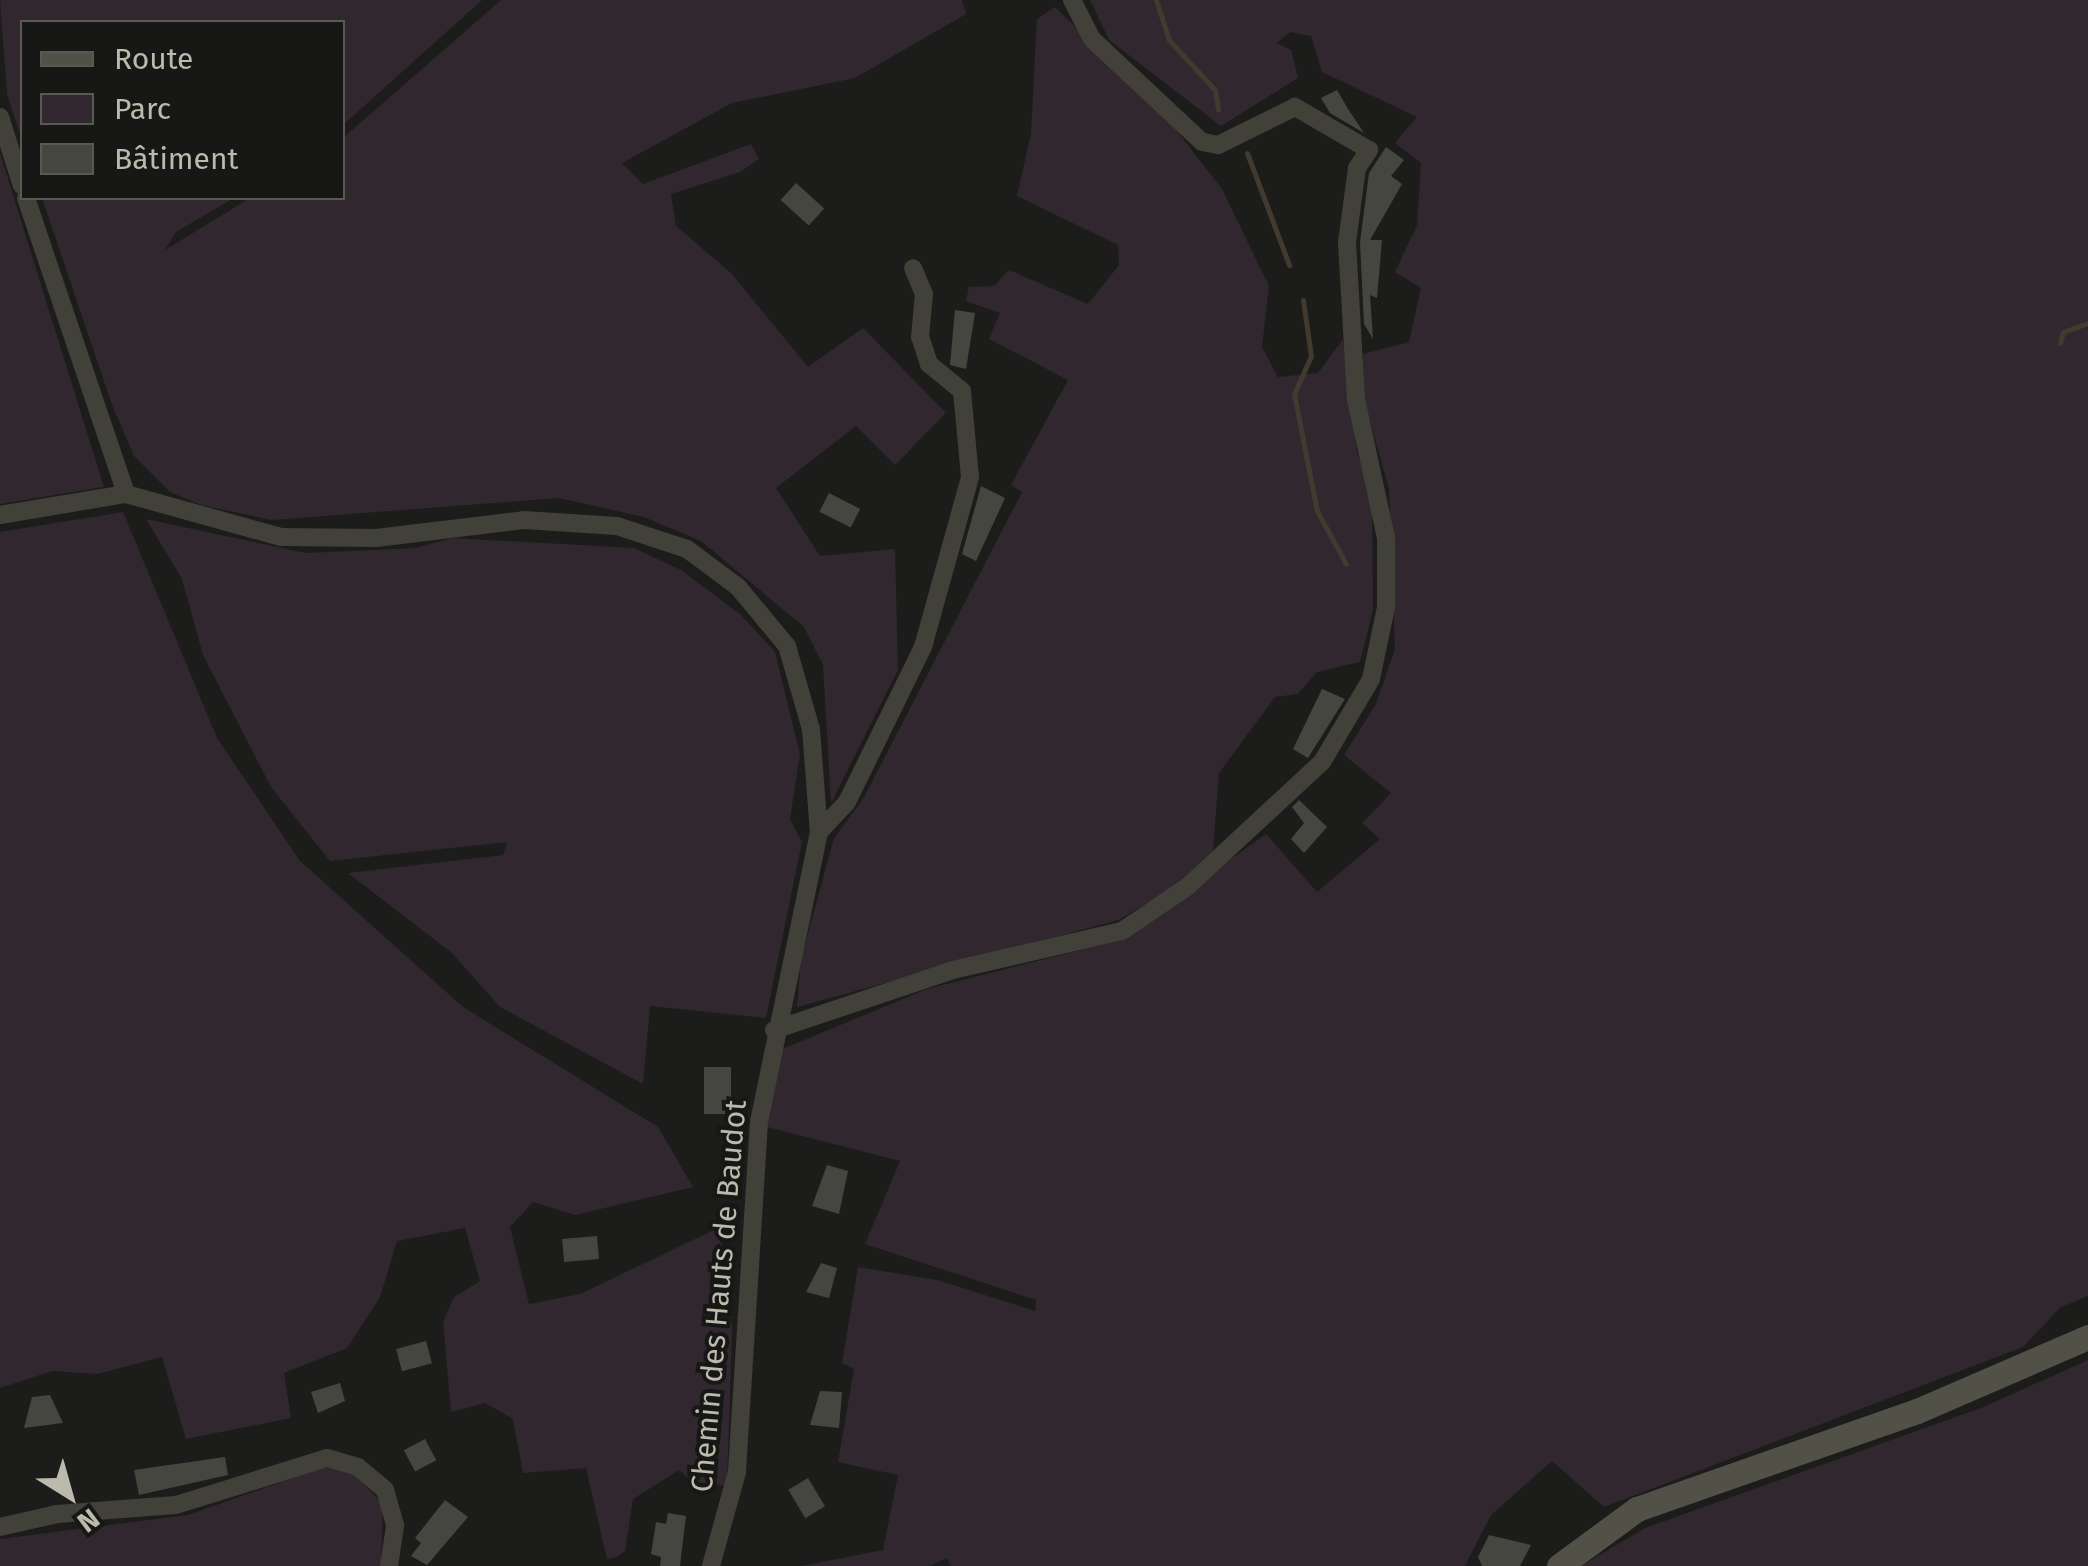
<!DOCTYPE html>
<meta charset="utf-8">
<style>
body{margin:0}
#map{position:relative;width:2088px;height:1566px;overflow:hidden;background:#1c1c1a;font-family:"Fira Sans",sans-serif}
div>[style]{position:absolute}
[style*='--x']{left:calc(var(--x)*1px);top:calc(var(--y)*1px);width:calc(var(--w)*1px);rotate:calc(var(--a)*1deg)}
.green>*{inset:0;background:#31272f}
.stream>*{height:5px;margin:-2.5px;padding:0 2.5px;transform-origin:2.5px;border-radius:2.5px;background:#413a2f}
.building>*{inset:0;background:#464641;transform-origin:0 0}
.street>*{height:18px;margin:-9px;padding:0 9px;transform-origin:9px;border-radius:9px;background:#41413a}
.secondary>*{height:25px;margin:-12.5px;padding:0 12.5px;transform-origin:12.5px;border-radius:12.5px;background:#515148}
span{translate:-50% -50%;white-space:nowrap;text-align:center;line-height:1.15;-webkit-text-stroke:8px #171715;paint-order:stroke}
.street-label{font-size:30px;color:#bcbaac}
.legend{position:absolute;left:20px;top:20px;width:325px;height:180px;box-sizing:border-box;background:#171715;border:2px solid #595851;margin:0;padding:12px 18px;list-style:none;font-size:30px;color:#bcbaac}
.legend li{display:flex;align-items:center;gap:20px;height:50px}
.legend b{width:50px;border:2px solid #595851}
.north{position:absolute;left:20px;top:1446px;width:100px;height:100px;-webkit-text-stroke:8px #171715;paint-order:stroke;rotate:143deg;font-size:28px;font-weight:700;line-height:40px;text-align:center;color:#bcbaac}
.north::after{content:'';display:block;margin:auto;width:35px;height:45px;background:#bcbaac;clip-path:polygon(50% 0,100% 100%,50% 72%,0 100%)}
</style>
<div id="map">
<div class="green">
<i style="clip-path:polygon(0 0,482px 0,343px 125px,342px 22px,22px 22px,22px 140px,7px 94px)"></i>
<i style="clip-path:polygon(501px 0,962px 0,966px 14px,855px 78px,732px 103px,622px 163px,643px 184px,751px 144px,759px 159px,740px 172px,671px 194px,676px 226px,731px 273px,808px 367px,863px 328px,946px 413px,895px 465px,856px 426px,776px 488px,820px 556px,895px 549px,898px 670px,831px 803px,823px 665px,804px 627px,701px 541px,644px 517px,559px 498px,272px 520px,201px 505px,170px 492px,134px 456px,112px 405px,42px 198px,234px 198px,176px 232px,165px 250px,250px 198px,342px 198px,343px 138px)"></i>
<i style="clip-path:polygon(1090px 0,2088px 0,2088px 1296px,2061px 1307px,2023px 1347px,1604px 1507px,1552px 1461px,1491px 1515px,1465px 1566px,951px 1566px,947px 1558px,930px 1566px,801px 1566px,883px 1550px,898px 1475px,838px 1462px,854px 1369px,842px 1363px,858px 1267px,937px 1280px,1035px 1311px,1036px 1300px,865px 1244px,900px 1161px,767px 1127px,780px 1050px,927px 989px,1116px 941px,1266px 834px,1317px 892px,1380px 839px,1362px 823px,1391px 793px,1344px 755px,1376px 704px,1395px 649px,1389px 489px,1363px 396px,1363px 354px,1409px 342px,1421px 288px,1395px 272px,1417px 225px,1421px 163px,1395px 143px,1417px 117px,1322px 72px,1311px 36px,1290px 32px,1277px 43px,1291px 50px,1298px 78px,1221px 126px,1109px 40px)"></i>
<i style="clip-path:polygon(1055px 7px,1167px 118px,1222px 189px,1269px 286px,1262px 347px,1278px 377px,1318px 373px,1343px 339px,1357px 452px,1372px 496px,1373px 610px,1360px 662px,1317px 672px,1298px 694px,1275px 697px,1219px 773px,1213px 850px,1180px 884px,1118px 920px,797px 1007px,801px 959px,834px 838px,863px 799px,1022px 492px,1011px 485px,1068px 380px,989px 339px,1000px 313px,966px 301px,969px 287px,994px 286px,1009px 270px,1088px 304px,1119px 265px,1118px 245px,1017px 196px,1031px 133px,1037px 19px)"></i>
<i style="clip-path:polygon(0 153px,104px 487px,0 504px)"></i>
<i style="clip-path:polygon(123px 512px,217px 738px,300px 861px,463px 1007px,658px 1127px,693px 1187px,575px 1215px,533px 1202px,510px 1227px,529px 1304px,580px 1294px,716px 1229px,727px 1260px,732px 1329px,727px 1486px,692px 1481px,679px 1470px,633px 1499px,625px 1551px,617px 1557px,607px 1559px,586px 1468px,523px 1473px,513px 1419px,485px 1403px,451px 1412px,443px 1322px,454px 1297px,480px 1281px,465px 1228px,397px 1241px,380px 1297px,347px 1348px,284px 1373px,291px 1418px,186px 1439px,162px 1357px,97px 1374px,52px 1371px,0 1388px,0 532px)"></i>
<i style="clip-path:polygon(146px 519px,306px 553px,416px 548px,452px 538px,634px 548px,681px 570px,741px 615px,775px 652px,800px 754px,790px 819px,802px 842px,766px 1018px,650px 1006px,643px 1084px,500px 1007px,452px 953px,348px 873px,503px 855px,507px 842px,330px 861px,271px 787px,203px 655px,182px 579px)"></i>
<i style="clip-path:polygon(2088px 1360px,2088px 1566px,1581px 1566px,1645px 1528px,1981px 1408px)"></i>
<i style="clip-path:polygon(324px 1467px,357px 1476px,383px 1505px,381px 1566px,0 1566px,0 1539px,188px 1515px)"></i>
</div>
<div class="stream">
<i style="--x:1156;--y:0;--w:42;--a:72"></i>
<i style="--x:1169;--y:40;--w:68;--a:47.4"></i>
<i style="--x:1215;--y:90;--w:20;--a:81"></i>
<i style="--x:1247;--y:153;--w:120;--a:69.4"></i>
<i style="--x:1303;--y:300;--w:57;--a:81.9"></i>
<i style="--x:1311;--y:356;--w:42;--a:114.1"></i>
<i style="--x:1294;--y:394;--w:119;--a:78.9"></i>
<i style="--x:1317;--y:511;--w:60;--a:61.3"></i>
<i style="--x:2060;--y:343;--w:11;--a:-75"></i>
<i style="--x:2063;--y:332;--w:27;--a:-20"></i>
</div>
<div class="building">
<i style="clip-path:polygon(1337px 90px,1348px 109px,1364px 133px,1330px 113px,1321px 98px)"></i>
<i style="clip-path:polygon(1386px 147px,1404px 160px,1391px 176px,1402px 184px,1370px 240px,1382px 240px,1377px 298px,1370px 295px,1373px 339px,1364px 324px,1360px 242px,1369px 173px)"></i>
<i style="left:796px;top:183px;width:38px;height:23px;rotate:42deg"></i>
<i style="clip-path:polygon(955px 310px,975px 313px,966px 369px,950px 365px)"></i>
<i style="clip-path:polygon(981px 486px,1005px 498px,976px 561px,962px 554px)"></i>
<i style="left:829px;top:493px;width:35px;height:21px;rotate:27deg"></i>
<i style="clip-path:polygon(1322px 689px,1345px 699px,1308px 758px,1293px 749px)"></i>
<i style="clip-path:polygon(1299px 800px,1327px 827px,1304px 853px,1291px 839px,1304px 823px,1292px 807px)"></i>
<i style="left:704px;top:1067px;width:27px;height:47px"></i>
<i style="clip-path:polygon(827px 1165px,848px 1171px,839px 1214px,812px 1206px)"></i>
<i style="left:597px;top:1236px;width:23px;height:35px;rotate:85deg"></i>
<i style="clip-path:polygon(821px 1263px,837px 1268px,829px 1298px,806px 1292px)"></i>
<i style="left:426px;top:1341px;width:23px;height:31px;rotate:75deg"></i>
<i style="clip-path:polygon(340px 1383px,345px 1401px,318px 1413px,311px 1392px)"></i>
<i style="clip-path:polygon(820px 1391px,842px 1392px,839px 1428px,810px 1425px)"></i>
<i style="clip-path:polygon(50px 1395px,63px 1423px,24px 1428px,32px 1397px)"></i>
<i style="left:425px;top:1439px;width:24px;height:24px;rotate:62deg"></i>
<i style="clip-path:polygon(225px 1457px,228px 1475px,139px 1495px,134px 1470px)"></i>
<i style="left:808px;top:1478px;width:33px;height:23px;rotate:59deg"></i>
<i style="clip-path:polygon(445px 1500px,468px 1517px,427px 1565px,411px 1556px,421px 1543px,415px 1538px)"></i>
<i style="clip-path:polygon(668px 1513px,686px 1516px,680px 1566px,660px 1566px,661px 1557px,651px 1554px,656px 1522px,666px 1524px)"></i>
<i style="clip-path:polygon(1489px 1535px,1531px 1545px,1520px 1566px,1482px 1566px,1478px 1557px)"></i>
</div>
<div class="street">
<i style="--x:0;--y:117;--w:72;--a:72.3"></i>
<i style="--x:26;--y:198;--w:312;--a:71.3"></i>
<i style="--x:0;--y:515;--w:128;--a:-9.5"></i>
<i style="--x:126;--y:494;--w:161;--a:15.5"></i>
<i style="--x:281;--y:537;--w:95;--a:0.6"></i>
<i style="--x:376;--y:538;--w:149;--a:-6.9"></i>
<i style="--x:524;--y:520;--w:93;--a:3.7"></i>
<i style="--x:617;--y:526;--w:74;--a:18.2"></i>
<i style="--x:687;--y:549;--w:64;--a:36.7"></i>
<i style="--x:738;--y:587;--w:77;--a:50.3"></i>
<i style="--x:787;--y:646;--w:86;--a:73.9"></i>
<i style="--x:811;--y:729;--w:103;--a:85.6"></i>
<i style="--x:819;--y:832;--w:296;--a:101.7"></i>
<i style="--x:759;--y:1122;--w:351;--a:93.6"></i>
<i style="--x:737;--y:1472;--w:98;--a:105.5"></i>
<i style="--x:819;--y:832;--w:41;--a:-47"></i>
<i style="--x:847;--y:802;--w:173;--a:-63.9"></i>
<i style="--x:923;--y:647;--w:176;--a:-74.5"></i>
<i style="--x:970;--y:477;--w:86;--a:-95.3"></i>
<i style="--x:962;--y:391;--w:43;--a:-140.7"></i>
<i style="--x:929;--y:364;--w:28;--a:-108"></i>
<i style="--x:920;--y:337;--w:43;--a:-84.7"></i>
<i style="--x:924;--y:294;--w:28;--a:-113"></i>
<i style="--x:774;--y:1030;--w:189;--a:-18.5"></i>
<i style="--x:953;--y:970;--w:173;--a:-13"></i>
<i style="--x:1122;--y:931;--w:78;--a:-34.1"></i>
<i style="--x:1187;--y:887;--w:184;--a:-42.8"></i>
<i style="--x:1322;--y:762;--w:96;--a:-59.4"></i>
<i style="--x:1371;--y:679;--w:74;--a:-78.2"></i>
<i style="--x:1386;--y:607;--w:69;--a:-90"></i>
<i style="--x:1386;--y:538;--w:142;--a:-102.2"></i>
<i style="--x:1356;--y:399;--w:157;--a:-93.3"></i>
<i style="--x:1347;--y:242;--w:75;--a:-82.3"></i>
<i style="--x:1357;--y:168;--w:22;--a:-56"></i>
<i style="--x:1369;--y:150;--w:86;--a:-149.8"></i>
<i style="--x:1295;--y:107;--w:86;--a:153.7"></i>
<i style="--x:1218;--y:145;--w:16;--a:-169"></i>
<i style="--x:1202;--y:142;--w:151;--a:-136.9"></i>
<i style="--x:1092;--y:39;--w:44;--a:-117.1"></i>
<i style="--x:0;--y:1527;--w:58;--a:-12.8"></i>
<i style="--x:57;--y:1514;--w:119;--a:-4.3"></i>
<i style="--x:176;--y:1505;--w:158;--a:-17.3"></i>
<i style="--x:327;--y:1458;--w:32;--a:16"></i>
<i style="--x:358;--y:1467;--w:35;--a:40"></i>
<i style="--x:385;--y:1490;--w:37;--a:74"></i>
<i style="--x:395;--y:1526;--w:40;--a:98.5"></i>
</div>
<div class="secondary">
<i style="--x:1559;--y:1566;--w:97;--a:-36.2"></i>
<i style="--x:1637;--y:1509;--w:297;--a:-19.3"></i>
<i style="--x:1917;--y:1411;--w:186;--a:-23.4"></i>
</div>
<div class="street-label">
<span style="left:719px;top:1296px;rotate:-85deg">Chemin des Hauts de Baudot</span>
</div>
<ul class="legend">
<li><b style="height:12px;background:#515148"></b>Route</li>
<li><b style="height:28px;background:#31272f"></b>Parc</li>
<li><b style="height:28px;background:#464641"></b>Bâtiment</li>
</ul>
<div class="north">N</div>
</div>
